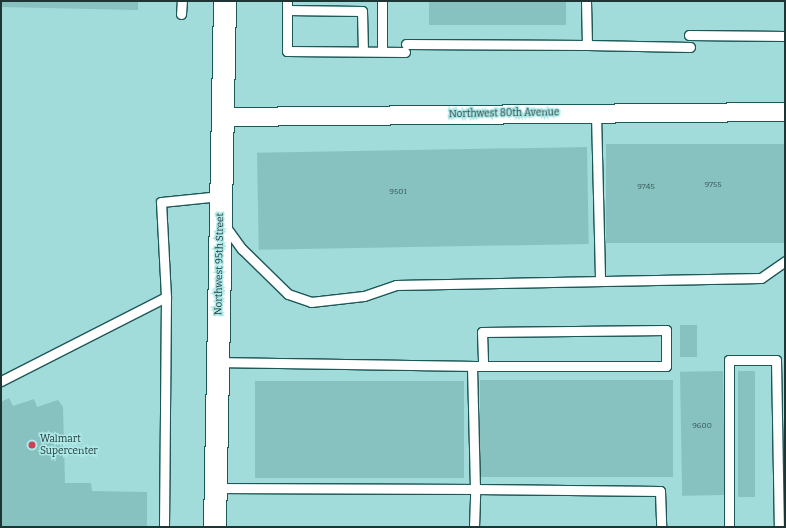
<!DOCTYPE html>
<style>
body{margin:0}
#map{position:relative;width:786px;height:528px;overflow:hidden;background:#a1dcdb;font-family:Bitter,serif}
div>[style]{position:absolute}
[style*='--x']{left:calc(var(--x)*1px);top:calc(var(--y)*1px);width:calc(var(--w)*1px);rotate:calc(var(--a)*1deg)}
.building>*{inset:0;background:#87c1c0;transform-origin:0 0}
.roads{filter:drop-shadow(1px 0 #1d5858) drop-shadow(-1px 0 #1d5858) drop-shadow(0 1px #1d5858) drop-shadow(0 -1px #1d5858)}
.service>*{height:9px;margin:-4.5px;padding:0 4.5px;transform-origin:4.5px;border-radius:4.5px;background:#fff}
.minor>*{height:18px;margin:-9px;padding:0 9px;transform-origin:9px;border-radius:9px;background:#fff}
.tertiary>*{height:22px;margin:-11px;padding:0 11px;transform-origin:11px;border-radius:11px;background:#fff}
.dots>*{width:11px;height:11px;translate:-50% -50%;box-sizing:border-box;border:2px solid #aee9e8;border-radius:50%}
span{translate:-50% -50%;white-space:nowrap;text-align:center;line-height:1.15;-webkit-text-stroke:3px #aee9e8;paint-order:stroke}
.number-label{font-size:8px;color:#385858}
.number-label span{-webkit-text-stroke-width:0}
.street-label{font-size:10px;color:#1e3535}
.poi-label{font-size:10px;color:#1e3535}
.left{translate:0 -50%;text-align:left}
.frame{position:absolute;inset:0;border:2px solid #1e3535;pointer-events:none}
</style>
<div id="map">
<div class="building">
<i style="clip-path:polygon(1px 1px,138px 1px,138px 10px,1px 7px)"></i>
<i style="left:429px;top:1px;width:137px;height:24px"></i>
<i style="left:785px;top:144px;width:99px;height:179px;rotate:90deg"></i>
<i style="left:587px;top:147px;width:97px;height:330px;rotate:89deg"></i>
<i style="left:680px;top:325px;width:17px;height:32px"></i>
<i style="left:723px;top:371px;width:124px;height:43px;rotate:89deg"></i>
<i style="left:738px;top:371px;width:17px;height:126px"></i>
<i style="left:673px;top:380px;width:97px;height:193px;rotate:90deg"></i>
<i style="left:464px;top:381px;width:97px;height:209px;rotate:90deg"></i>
<i style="clip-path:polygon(9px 398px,13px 406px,34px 399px,37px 407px,58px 400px,63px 407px,65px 483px,91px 483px,92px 491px,147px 492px,147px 527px,1px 527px,1px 402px)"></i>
</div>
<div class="roads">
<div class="service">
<i style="--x:287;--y:1;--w:50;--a:90"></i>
<i style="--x:287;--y:51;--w:118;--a:0.5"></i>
<i style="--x:586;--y:1;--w:44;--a:88.7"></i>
<i style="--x:587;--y:45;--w:103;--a:1.1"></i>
<i style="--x:287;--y:10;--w:75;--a:0.8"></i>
<i style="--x:362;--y:11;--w:40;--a:88.6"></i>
<i style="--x:181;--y:14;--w:13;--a:-86"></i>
<i style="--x:689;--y:35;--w:96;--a:0.6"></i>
<i style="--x:406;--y:44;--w:181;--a:0.3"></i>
<i style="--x:382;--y:51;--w:50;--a:-90"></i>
<i style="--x:596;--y:114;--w:167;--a:88.6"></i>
<i style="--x:225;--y:226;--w:29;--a:54"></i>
<i style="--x:242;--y:249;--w:64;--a:44.4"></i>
<i style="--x:288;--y:294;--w:24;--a:19"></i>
<i style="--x:311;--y:302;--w:53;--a:-6.5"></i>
<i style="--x:364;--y:296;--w:34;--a:-19"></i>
<i style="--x:396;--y:285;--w:365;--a:-1.1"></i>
<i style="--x:761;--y:278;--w:29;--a:-35"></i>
<i style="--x:472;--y:366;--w:194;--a:0"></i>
<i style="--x:666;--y:366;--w:36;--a:-90"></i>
<i style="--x:666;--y:330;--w:184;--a:179.4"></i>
<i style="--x:482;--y:332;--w:33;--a:88"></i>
<i style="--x:1;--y:381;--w:185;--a:-27"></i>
<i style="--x:216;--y:488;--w:259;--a:0.2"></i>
<i style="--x:475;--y:489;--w:123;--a:-91.4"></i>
<i style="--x:472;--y:366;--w:254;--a:-179.1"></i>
<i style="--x:164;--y:527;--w:230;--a:-89.5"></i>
<i style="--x:166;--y:297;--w:95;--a:-93"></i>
<i style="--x:161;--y:202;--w:60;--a:-5.7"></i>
<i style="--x:474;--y:527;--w:38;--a:-88"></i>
<i style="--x:475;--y:489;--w:185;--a:0.6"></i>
<i style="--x:660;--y:491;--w:36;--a:88"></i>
<i style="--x:729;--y:527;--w:167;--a:-90"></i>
<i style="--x:729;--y:360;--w:47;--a:0"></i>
<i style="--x:776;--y:360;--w:167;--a:89"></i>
</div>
<div class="minor">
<i style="--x:222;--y:117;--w:563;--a:-0.51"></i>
</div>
<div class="tertiary">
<i style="--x:215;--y:527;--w:526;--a:-88.91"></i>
</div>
</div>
<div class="dots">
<i style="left:32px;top:445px;background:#cf3f56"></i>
</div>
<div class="number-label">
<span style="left:713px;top:185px">9755</span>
<span style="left:646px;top:187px">9745</span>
<span style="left:398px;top:192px">9501</span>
<span style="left:702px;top:426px">9600</span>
</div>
<div class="street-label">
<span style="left:504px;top:114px;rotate:-1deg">Northwest 80th Avenue</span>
<span style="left:220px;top:264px;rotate:-89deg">Northwest 95th Street</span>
</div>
<div class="poi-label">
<span class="left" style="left:40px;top:445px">Walmart<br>Supercenter</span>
</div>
<div class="frame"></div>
</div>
